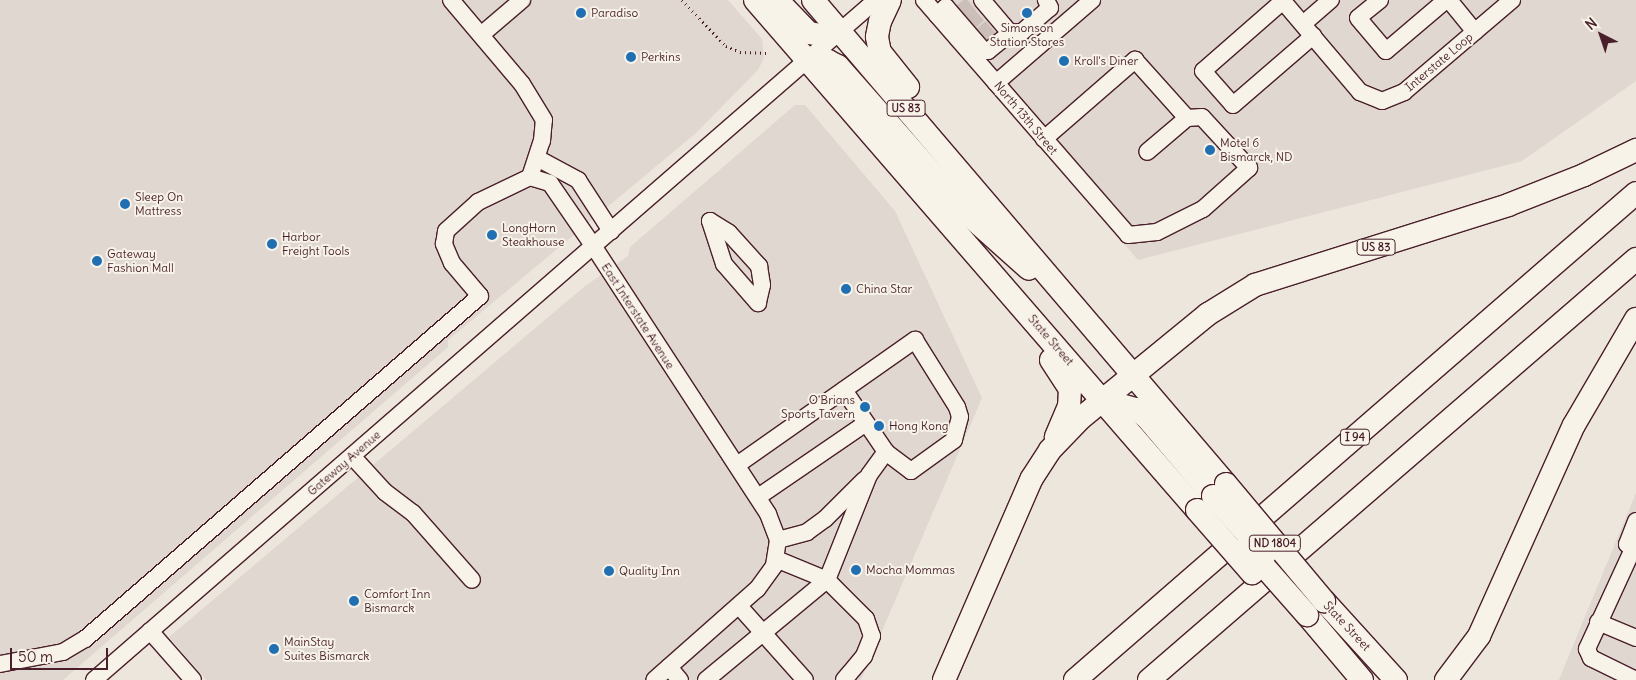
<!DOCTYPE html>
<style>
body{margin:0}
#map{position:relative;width:1636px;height:680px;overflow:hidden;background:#ece6dd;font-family:Delius,sans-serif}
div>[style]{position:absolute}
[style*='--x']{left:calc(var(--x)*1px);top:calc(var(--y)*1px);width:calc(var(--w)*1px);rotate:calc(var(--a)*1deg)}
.built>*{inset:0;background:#e0d7d0}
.minor-tunnel>*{height:16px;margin-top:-8px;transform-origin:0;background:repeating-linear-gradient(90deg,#ccbeb9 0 16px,transparent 0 24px)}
.path>*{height:2.5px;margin-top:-1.25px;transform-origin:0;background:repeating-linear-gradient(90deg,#4a1f2b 0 1px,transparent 0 5px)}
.roads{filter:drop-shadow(1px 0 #4a1f2b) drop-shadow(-1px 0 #4a1f2b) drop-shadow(0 1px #4a1f2b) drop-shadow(0 -1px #4a1f2b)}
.minor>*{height:16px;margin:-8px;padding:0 8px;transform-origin:8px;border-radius:8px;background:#f7f3e8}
.highway>*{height:22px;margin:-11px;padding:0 11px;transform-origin:11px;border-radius:11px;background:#f7f3e8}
.bridges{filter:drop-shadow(1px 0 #4a1f2b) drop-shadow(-1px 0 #4a1f2b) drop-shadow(0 1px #4a1f2b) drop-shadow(0 -1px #4a1f2b)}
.highway-bridge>*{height:22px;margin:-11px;padding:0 11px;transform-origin:11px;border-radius:11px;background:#f7f3e8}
.dots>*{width:14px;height:14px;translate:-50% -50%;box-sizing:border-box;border:2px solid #f7f3e8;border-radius:50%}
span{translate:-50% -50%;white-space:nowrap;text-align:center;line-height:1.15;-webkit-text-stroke:4px #f7f3e8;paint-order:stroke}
.shield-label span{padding:1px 4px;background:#f7f3e8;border:1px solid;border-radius:4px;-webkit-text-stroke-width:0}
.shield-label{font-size:11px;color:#4a1f2b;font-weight:700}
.poi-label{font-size:12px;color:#4a1f2b}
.left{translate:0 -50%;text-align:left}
.right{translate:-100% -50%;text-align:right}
.street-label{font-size:12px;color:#4a1f2b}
.north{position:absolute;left:1576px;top:10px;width:50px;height:50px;-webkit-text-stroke:4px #f7f3e8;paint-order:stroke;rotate:319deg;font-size:14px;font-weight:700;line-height:20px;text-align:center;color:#4a1f2b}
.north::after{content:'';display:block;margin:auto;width:18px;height:22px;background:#4a1f2b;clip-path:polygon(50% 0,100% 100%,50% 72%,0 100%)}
.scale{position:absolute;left:10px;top:648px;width:98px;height:22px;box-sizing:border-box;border:2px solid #4a1f2b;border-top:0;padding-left:6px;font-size:15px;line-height:18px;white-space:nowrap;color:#4a1f2b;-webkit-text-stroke:4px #f7f3e8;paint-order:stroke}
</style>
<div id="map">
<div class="built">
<i style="clip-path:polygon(0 0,728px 0,762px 39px,764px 58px,758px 70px,696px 133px,448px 340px,448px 347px,63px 680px,0 680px)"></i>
<i style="clip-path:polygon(916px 0,1636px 0,1636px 81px,1522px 161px,1138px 260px)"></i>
<i style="clip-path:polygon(795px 105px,805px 105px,895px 211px,982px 398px,861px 680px,206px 680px,169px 637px,584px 287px,628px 256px,630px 247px)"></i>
<i style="clip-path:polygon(1636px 493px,1636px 680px,1559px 680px,1565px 665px)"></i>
</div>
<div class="minor-tunnel">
<i style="--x:960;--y:13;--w:14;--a:-39"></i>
<i style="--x:969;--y:23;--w:13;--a:-42"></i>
<i style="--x:980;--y:36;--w:14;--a:-39"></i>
</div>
<div class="path">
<i style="--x:682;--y:0;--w:64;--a:46.3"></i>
<i style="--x:726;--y:46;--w:15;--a:23"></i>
<i style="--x:740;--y:52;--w:26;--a:2"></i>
</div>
<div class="roads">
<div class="minor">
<i style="--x:924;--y:0;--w:311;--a:49"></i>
<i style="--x:1128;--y:235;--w:29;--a:-6"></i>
<i style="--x:1157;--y:232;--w:51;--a:-26.6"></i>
<i style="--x:1203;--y:209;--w:62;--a:-41.7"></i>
<i style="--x:1249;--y:168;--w:69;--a:-132.7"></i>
<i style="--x:1202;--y:117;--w:15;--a:176"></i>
<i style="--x:982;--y:0;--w:43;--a:49.7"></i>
<i style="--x:1282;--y:0;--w:121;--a:49.7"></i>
<i style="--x:1360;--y:92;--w:24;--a:22"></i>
<i style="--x:1382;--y:101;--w:24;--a:-22"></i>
<i style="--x:1404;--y:92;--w:142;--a:-40.4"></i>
<i style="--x:1380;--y:0;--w:28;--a:141"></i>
<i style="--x:1358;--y:18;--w:43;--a:49.7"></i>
<i style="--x:1386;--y:51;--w:79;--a:-40.4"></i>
<i style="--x:1449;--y:0;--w:41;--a:50.9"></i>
<i style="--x:1283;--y:1;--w:106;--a:138.8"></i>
<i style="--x:1203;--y:71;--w:45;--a:48.6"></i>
<i style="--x:1233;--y:105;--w:106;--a:-40.8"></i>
<i style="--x:937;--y:15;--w:12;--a:-42"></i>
<i style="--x:946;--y:7;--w:58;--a:49.2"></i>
<i style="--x:984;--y:51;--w:4;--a:0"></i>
<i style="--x:988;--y:51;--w:28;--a:-39"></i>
<i style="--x:1010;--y:33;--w:12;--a:-5"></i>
<i style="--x:1022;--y:32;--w:37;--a:-41"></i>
<i style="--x:1050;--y:8;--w:9;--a:-117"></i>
<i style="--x:1303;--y:24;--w:37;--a:-41"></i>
<i style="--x:481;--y:35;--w:54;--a:-40.5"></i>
<i style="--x:996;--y:83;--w:127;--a:-40.8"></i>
<i style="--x:1044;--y:139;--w:121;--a:-41"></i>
<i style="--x:1135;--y:60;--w:78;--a:48.1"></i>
<i style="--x:1187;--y:118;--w:52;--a:139.6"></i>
<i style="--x:537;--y:158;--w:47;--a:28.2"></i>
<i style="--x:578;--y:180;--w:61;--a:57.1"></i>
<i style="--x:530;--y:177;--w:21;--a:17"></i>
<i style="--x:550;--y:183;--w:78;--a:55.5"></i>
<i style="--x:594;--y:247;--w:319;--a:56.9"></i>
<i style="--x:768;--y:514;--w:28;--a:69"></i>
<i style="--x:778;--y:540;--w:26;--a:99"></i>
<i style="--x:774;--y:566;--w:29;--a:126"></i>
<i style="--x:757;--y:589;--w:137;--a:138.5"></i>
<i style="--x:710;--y:221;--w:22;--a:32"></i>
<i style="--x:729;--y:233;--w:45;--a:47.7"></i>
<i style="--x:759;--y:266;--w:19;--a:81"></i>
<i style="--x:762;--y:285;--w:18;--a:103"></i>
<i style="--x:710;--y:221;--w:45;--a:72"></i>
<i style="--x:724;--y:264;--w:52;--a:48.9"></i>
<i style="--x:352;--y:456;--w:49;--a:47.5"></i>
<i style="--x:385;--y:492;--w:35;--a:37"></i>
<i style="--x:413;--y:513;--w:89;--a:48.6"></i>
<i style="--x:737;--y:465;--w:218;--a:-35.1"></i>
<i style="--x:915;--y:340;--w:79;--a:57.9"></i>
<i style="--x:957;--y:407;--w:10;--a:73"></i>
<i style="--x:960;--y:417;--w:24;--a:105"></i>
<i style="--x:954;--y:440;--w:53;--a:144.2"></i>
<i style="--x:911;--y:471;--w:31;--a:-143"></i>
<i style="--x:886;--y:452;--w:75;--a:-124.1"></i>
<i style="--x:758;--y:497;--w:131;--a:-34.4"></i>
<i style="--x:1636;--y:521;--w:25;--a:111"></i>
<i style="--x:1627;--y:544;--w:12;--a:42"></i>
<i style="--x:778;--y:540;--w:30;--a:-15"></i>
<i style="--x:807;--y:532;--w:22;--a:-36"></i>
<i style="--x:825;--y:519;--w:55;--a:-45"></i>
<i style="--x:1632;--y:551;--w:108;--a:114.7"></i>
<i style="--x:1587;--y:649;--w:10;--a:66"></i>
<i style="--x:1591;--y:658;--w:50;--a:26.1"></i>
<i style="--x:776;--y:559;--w:55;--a:22.4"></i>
<i style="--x:827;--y:580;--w:113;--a:-68.2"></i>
<i style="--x:869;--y:475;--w:29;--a:-54"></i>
<i style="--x:739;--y:606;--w:99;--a:48.3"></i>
<i style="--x:1598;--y:622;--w:41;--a:22.8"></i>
<i style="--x:150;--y:631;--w:65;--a:48.7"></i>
<i style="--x:0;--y:664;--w:64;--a:-10.8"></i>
<i style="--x:63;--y:652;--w:26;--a:-31"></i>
<i style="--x:85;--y:639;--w:523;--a:-40.97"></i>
<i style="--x:480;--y:296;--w:43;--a:-130.3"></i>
<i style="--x:452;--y:263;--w:21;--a:-113"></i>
<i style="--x:444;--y:244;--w:13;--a:-81"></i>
<i style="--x:446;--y:231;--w:43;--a:-42.2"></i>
<i style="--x:478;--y:202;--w:58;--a:-25.7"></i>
<i style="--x:530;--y:177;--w:38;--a:-72"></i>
<i style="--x:542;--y:141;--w:21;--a:-85"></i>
<i style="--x:544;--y:120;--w:42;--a:-121.4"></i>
<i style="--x:522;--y:84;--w:110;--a:-130.2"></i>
<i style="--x:669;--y:667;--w:17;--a:50"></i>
<i style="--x:94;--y:680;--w:1036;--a:-41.01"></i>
<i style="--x:706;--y:680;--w:157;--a:-39.6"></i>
<i style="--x:827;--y:580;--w:55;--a:45"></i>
<i style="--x:866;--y:619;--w:18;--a:71"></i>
<i style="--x:872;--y:636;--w:22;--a:112"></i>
<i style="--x:864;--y:656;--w:31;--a:130"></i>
</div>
<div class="highway">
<i style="--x:755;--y:0;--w:675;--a:49.09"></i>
<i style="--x:777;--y:0;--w:46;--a:45.9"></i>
<i style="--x:809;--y:33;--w:11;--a:10"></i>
<i style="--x:820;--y:35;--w:20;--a:-11"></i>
<i style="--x:813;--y:0;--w:636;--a:49.53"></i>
<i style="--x:890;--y:0;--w:23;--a:115"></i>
<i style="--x:880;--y:21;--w:16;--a:101"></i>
<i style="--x:877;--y:37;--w:15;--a:79"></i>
<i style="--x:880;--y:52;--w:45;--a:51.3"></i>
<i style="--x:807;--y:59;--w:21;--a:5"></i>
<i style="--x:828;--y:61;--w:11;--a:27"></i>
<i style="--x:838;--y:66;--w:203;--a:48.6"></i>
<i style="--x:972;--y:218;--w:76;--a:41.8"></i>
<i style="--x:1051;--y:360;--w:35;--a:57"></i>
<i style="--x:1070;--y:389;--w:17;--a:93"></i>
<i style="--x:1069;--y:406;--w:34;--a:113"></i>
<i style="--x:1102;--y:400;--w:35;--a:15"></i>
<i style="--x:1136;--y:409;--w:14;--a:39"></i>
<i style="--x:1147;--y:418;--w:102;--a:49.8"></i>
<i style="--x:1324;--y:601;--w:107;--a:47.7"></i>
<i style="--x:1307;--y:615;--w:85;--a:49.8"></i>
<i style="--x:944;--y:680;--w:220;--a:-66.5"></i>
<i style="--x:1032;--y:478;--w:33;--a:-57"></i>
<i style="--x:1050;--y:450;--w:45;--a:-45.9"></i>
<i style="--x:1081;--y:418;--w:164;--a:-39.3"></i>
<i style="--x:1208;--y:314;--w:55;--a:-31.7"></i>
<i style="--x:1255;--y:285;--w:265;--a:-17.5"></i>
<i style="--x:1508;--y:205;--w:82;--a:-21.5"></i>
<i style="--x:1584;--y:175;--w:58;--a:-25.7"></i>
<i style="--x:1075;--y:680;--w:743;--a:-40.96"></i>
<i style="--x:1149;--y:680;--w:644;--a:-40.84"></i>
<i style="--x:1446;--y:680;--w:55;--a:-53.1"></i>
<i style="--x:1479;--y:636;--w:231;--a:-65.8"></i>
<i style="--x:1574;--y:425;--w:123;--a:-59.7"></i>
</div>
</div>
<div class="bridges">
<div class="highway-bridge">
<i style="--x:1226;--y:484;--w:153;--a:50.1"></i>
<i style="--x:1213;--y:496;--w:78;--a:48.1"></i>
<i style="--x:1197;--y:510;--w:84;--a:48.9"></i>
<i style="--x:1247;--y:547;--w:91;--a:48.6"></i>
</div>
</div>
<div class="dots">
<i style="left:581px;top:13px;background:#1f6fb2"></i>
<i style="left:1027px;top:13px;background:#1f6fb2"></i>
<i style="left:631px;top:57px;background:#1f6fb2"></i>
<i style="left:1064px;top:61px;background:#1f6fb2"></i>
<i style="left:1210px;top:150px;background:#1f6fb2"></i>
<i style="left:125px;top:204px;background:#1f6fb2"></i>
<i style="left:492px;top:235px;background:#1f6fb2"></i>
<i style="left:272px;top:244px;background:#1f6fb2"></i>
<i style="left:97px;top:261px;background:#1f6fb2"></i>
<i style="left:846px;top:289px;background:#1f6fb2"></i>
<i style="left:865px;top:407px;background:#1f6fb2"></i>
<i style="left:879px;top:426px;background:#1f6fb2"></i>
<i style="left:856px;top:570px;background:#1f6fb2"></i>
<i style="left:609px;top:571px;background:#1f6fb2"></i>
<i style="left:354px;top:601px;background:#1f6fb2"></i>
<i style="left:274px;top:649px;background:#1f6fb2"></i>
</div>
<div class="shield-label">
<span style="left:906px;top:108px">US 83</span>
<span style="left:1376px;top:247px">US 83</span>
<span style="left:1355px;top:437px">I 94</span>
<span style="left:1275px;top:543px">ND 1804</span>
</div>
<div class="poi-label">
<span class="left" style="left:591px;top:13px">Paradiso</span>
<span style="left:1027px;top:35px">Simonson<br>Station Stores</span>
<span class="left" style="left:641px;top:57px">Perkins</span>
<span class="left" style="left:1074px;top:61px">Kroll's Diner</span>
<span class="left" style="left:1220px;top:150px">Motel 6<br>Bismarck, ND</span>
<span class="left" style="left:135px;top:204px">Sleep On<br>Mattress</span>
<span class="left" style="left:502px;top:235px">LongHorn<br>Steakhouse</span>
<span class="left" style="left:282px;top:244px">Harbor<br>Freight Tools</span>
<span class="left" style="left:107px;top:261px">Gateway<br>Fashion Mall</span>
<span class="left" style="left:856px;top:289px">China Star</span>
<span class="right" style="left:855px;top:407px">O'Brians<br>Sports Tavern</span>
<span class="left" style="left:889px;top:426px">Hong Kong</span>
<span class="left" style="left:866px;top:570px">Mocha Mommas</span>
<span class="left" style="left:619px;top:571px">Quality Inn</span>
<span class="left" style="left:364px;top:601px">Comfort Inn<br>Bismarck</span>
<span class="left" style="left:284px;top:649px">MainStay<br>Suites Bismarck</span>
</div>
<div class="street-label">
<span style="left:1439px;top:62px;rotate:-40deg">Interstate Loop</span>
<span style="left:1026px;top:118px;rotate:50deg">North 13th Street</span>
<span style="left:638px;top:316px;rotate:57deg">East Interstate Avenue</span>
<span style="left:1051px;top:340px;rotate:49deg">State Street</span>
<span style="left:344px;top:463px;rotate:-41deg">Gateway Avenue</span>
<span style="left:1347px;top:626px;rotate:47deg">State Street</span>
</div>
<div class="north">N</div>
<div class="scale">50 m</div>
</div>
